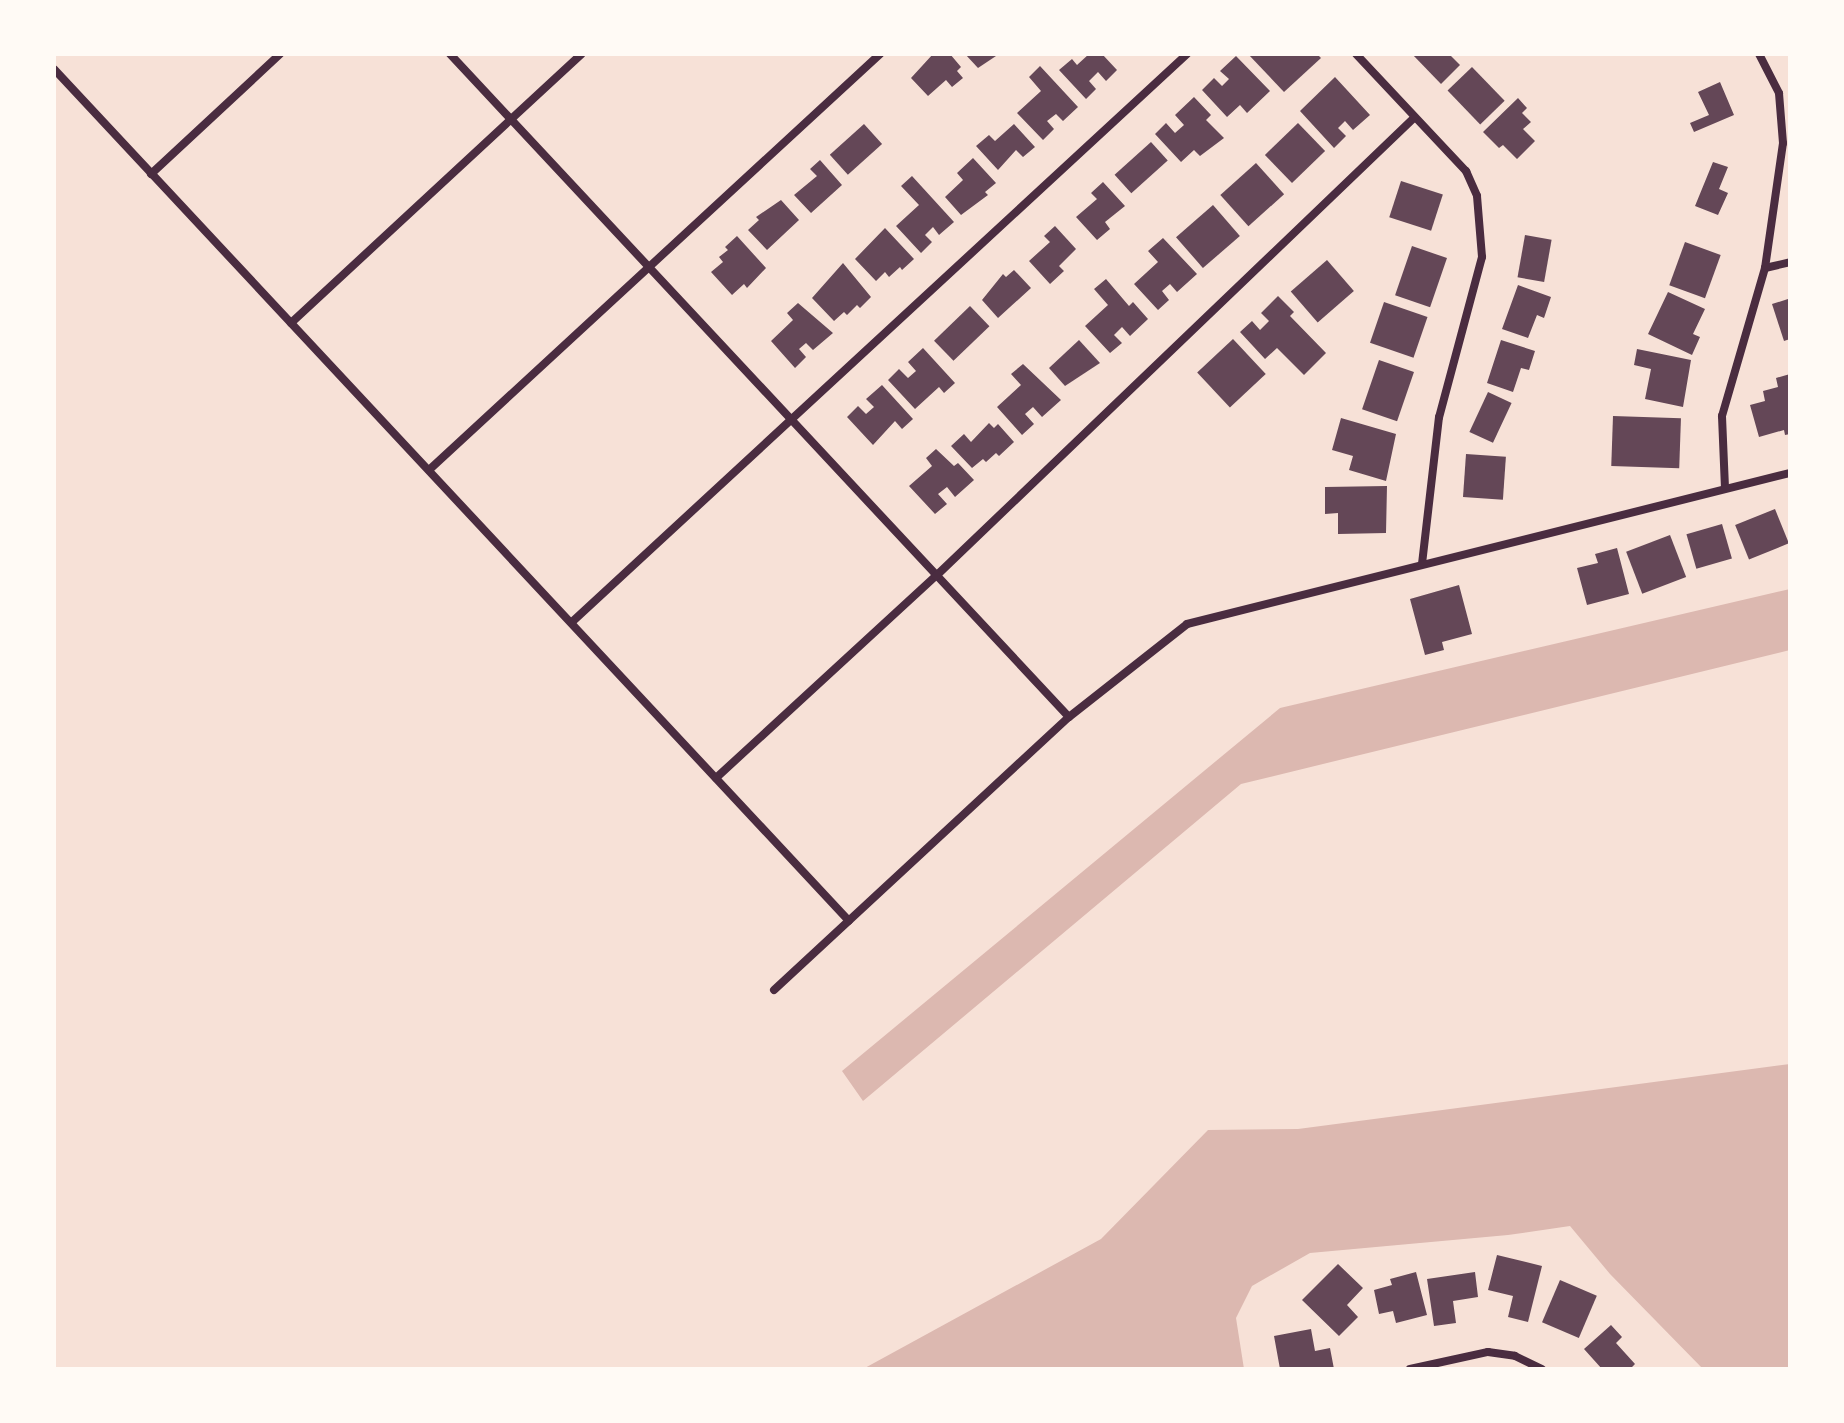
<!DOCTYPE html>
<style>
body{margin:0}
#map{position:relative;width:1844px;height:1423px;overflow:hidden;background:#f7e1d7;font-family:"Source Sans 3",sans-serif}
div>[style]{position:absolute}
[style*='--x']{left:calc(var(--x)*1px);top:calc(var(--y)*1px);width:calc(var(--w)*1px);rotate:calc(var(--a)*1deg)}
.water>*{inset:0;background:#dcb8b0}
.building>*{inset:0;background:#644757;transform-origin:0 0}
.minor>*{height:8px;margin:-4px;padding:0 4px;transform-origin:4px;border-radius:4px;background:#4a2c40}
span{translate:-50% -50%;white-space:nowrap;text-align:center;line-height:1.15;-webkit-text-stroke:6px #fffaf5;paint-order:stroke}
.frame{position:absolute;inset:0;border:56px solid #fffaf5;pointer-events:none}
</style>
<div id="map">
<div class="water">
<i style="clip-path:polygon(1790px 589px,1790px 650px,1241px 784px,863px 1101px,842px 1071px,1280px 708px)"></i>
<i style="clip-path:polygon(1790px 1064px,1790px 1369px,1703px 1369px,1610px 1274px,1570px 1226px,1508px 1235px,1310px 1253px,1252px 1286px,1236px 1318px,1244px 1369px,863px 1369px,1101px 1239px,1208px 1130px,1298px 1129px)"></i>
</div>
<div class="building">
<i style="clip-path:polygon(933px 54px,950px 54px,961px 67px,957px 71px,963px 78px,952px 87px,946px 80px,928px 96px,911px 78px)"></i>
<i style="clip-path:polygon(965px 54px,999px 54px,978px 68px)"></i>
<i style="clip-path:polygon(1089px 54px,1102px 54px,1117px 70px,1106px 81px,1098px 72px,1089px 81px,1096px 89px,1086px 99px,1059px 70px,1072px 59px,1077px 65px)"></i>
<i style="clip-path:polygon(1248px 54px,1317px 54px,1321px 58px,1284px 92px)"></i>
<i style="clip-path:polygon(1412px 54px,1449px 54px,1460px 65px,1441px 84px)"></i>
<i style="clip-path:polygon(1236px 56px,1270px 91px,1247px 113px,1240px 105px,1227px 117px,1202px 90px,1214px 78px,1222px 86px,1229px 79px,1220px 71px)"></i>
<i style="clip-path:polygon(1040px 66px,1078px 107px,1063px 121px,1056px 114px,1047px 121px,1054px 129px,1043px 140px,1017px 113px,1041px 91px,1029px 77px)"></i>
<i style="left:1472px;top:67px;width:47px;height:34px;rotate:46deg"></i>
<i style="clip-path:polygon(1335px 77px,1370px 115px,1353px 130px,1345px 121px,1338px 128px,1346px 136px,1334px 148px,1300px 111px)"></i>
<i style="clip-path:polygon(1720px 82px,1734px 115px,1694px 132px,1690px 123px,1709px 115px,1698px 92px)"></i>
<i style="clip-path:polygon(1194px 97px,1211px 115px,1206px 120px,1224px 138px,1200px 156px,1194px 150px,1181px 162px,1155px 134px,1166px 123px,1175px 133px,1184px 125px,1175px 115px)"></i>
<i style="clip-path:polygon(1518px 98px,1527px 108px,1522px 113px,1531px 122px,1523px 129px,1535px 141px,1517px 159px,1503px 145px,1499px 148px,1483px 132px)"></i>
<i style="left:1298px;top:123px;width:39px;height:46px;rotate:46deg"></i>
<i style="left:864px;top:124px;width:27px;height:46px;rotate:48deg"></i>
<i style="clip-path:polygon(1014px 124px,1035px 147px,1023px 157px,1016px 150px,998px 170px,976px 146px,989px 135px,995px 141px)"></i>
<i style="left:1151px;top:142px;width:25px;height:49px;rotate:48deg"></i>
<i style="clip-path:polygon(973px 158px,996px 183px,985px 192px,988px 195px,961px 215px,945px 197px,963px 180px,957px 173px)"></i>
<i style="clip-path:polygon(820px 160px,842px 185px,811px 213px,794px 195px,817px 176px,810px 169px)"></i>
<i style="clip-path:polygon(1713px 162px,1728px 167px,1719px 189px,1728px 193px,1718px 215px,1695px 206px)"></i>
<i style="left:1256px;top:163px;width:42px;height:48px;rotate:48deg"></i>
<i style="clip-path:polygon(912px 176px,954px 222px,939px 235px,933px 227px,925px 235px,932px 242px,921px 253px,896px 226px,919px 205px,901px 186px)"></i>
<i style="left:1401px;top:181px;width:44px;height:38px;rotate:18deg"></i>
<i style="clip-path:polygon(1103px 182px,1125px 206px,1105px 222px,1110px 229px,1097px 240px,1076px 217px,1097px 199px,1091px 193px)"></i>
<i style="clip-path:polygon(781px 200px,799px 220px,767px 250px,748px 230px,759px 220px,756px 217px)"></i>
<i style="left:1213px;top:205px;width:41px;height:49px;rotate:49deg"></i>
<i style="clip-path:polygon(1055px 226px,1076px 249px,1059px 266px,1064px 271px,1050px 284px,1029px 261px,1050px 242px,1044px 236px)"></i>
<i style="clip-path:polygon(885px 228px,914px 259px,902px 270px,900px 267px,889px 277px,885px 272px,876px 281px,855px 259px)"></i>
<i style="left:1525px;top:235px;width:27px;height:43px;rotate:10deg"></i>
<i style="clip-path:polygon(737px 236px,766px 268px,747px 288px,744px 284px,732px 295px,711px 272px,723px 262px,719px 257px,728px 250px,725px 247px)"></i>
<i style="clip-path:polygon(1163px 238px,1197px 274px,1177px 292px,1170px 284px,1162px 291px,1169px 300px,1158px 310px,1134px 284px,1158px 262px,1148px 251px)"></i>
<i style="left:1685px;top:242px;width:38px;height:46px;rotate:20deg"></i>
<i style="left:1412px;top:246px;width:37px;height:52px;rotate:19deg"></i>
<i style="left:1327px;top:260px;width:41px;height:48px;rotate:49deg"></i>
<i style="clip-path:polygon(843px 263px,871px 297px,860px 308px,857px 305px,847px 315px,844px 312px,834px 321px,812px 298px)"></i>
<i style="clip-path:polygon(1014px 270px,1031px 288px,998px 318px,982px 300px,1003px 274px,1006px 277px)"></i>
<i style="clip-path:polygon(1106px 279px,1129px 306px,1133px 302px,1148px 319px,1130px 336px,1122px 327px,1114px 335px,1122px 343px,1110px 353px,1085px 326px,1108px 305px,1094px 289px)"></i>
<i style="clip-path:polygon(1518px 285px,1551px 297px,1544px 318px,1537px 315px,1528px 338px,1502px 329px)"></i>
<i style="clip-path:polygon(1668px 292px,1705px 309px,1693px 334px,1700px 337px,1692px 355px,1648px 334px)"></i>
<i style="clip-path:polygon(1278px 296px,1294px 312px,1290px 316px,1326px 353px,1304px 375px,1277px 348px,1265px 359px,1240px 332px,1252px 321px,1260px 330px,1269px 321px,1261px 313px)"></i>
<i style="clip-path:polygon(1788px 299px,1790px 339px,1784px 341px,1772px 304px)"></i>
<i style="left:1384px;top:302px;width:46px;height:43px;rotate:19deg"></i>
<i style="clip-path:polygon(798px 303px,833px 333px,813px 350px,806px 343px,799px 349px,806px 357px,795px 368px,771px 341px,793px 320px,787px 313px)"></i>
<i style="left:970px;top:306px;width:28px;height:50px;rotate:46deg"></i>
<i style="left:1233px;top:339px;width:48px;height:49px;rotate:47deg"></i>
<i style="clip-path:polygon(1079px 340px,1100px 363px,1065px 386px,1049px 368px)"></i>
<i style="clip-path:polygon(1501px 340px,1535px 351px,1529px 370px,1521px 368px,1513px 392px,1487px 383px)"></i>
<i style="clip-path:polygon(923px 348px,955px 383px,944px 393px,939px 387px,915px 409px,888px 380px,899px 369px,908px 378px,916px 371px,908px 362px)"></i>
<i style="clip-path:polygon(1637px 349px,1691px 360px,1683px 407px,1645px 399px,1651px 369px,1634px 365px)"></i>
<i style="left:1379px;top:360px;width:37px;height:52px;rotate:19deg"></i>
<i style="clip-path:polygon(1023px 364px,1061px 400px,1042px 417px,1033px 407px,1025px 414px,1034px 424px,1022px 435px,997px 407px,1021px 385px,1011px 374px)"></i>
<i style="clip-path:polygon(1790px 374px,1790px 434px,1785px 435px,1784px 430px,1759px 437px,1750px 405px,1765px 401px,1763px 391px,1778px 387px,1776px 378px)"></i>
<i style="clip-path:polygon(882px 385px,913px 419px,902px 429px,895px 421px,873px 445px,847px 417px,858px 406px,866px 414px,874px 407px,866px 399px)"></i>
<i style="left:1488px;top:392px;width:26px;height:44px;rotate:25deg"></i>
<i style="left:1613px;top:416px;width:68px;height:50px;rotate:2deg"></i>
<i style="clip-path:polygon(1341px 418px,1396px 434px,1386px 481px,1349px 470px,1353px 456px,1332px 450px)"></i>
<i style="clip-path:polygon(989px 423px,994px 428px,998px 424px,1014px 442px,999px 456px,996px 453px,986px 462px,983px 459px,972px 468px,951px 446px,964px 434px,971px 442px)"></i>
<i style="clip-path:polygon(936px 449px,954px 466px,958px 463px,974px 480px,955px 497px,947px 487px,938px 494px,947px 504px,935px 514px,909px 486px,932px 466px,926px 458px)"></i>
<i style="left:1466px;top:454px;width:40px;height:43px;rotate:4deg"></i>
<i style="clip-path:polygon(1387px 486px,1386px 533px,1338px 534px,1338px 513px,1325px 514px,1325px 487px)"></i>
<i style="left:1775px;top:509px;width:37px;height:43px;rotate:68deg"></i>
<i style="left:1722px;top:524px;width:36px;height:37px;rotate:74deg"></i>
<i style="left:1670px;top:535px;width:45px;height:47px;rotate:69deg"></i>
<i style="clip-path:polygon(1617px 548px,1629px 594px,1587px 605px,1577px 568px,1598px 563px,1595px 554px)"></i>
<i style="clip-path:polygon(1459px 585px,1472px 634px,1442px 642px,1444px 650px,1425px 655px,1410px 599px)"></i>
<i style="clip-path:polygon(1497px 1255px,1542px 1266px,1528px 1322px,1508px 1317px,1513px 1296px,1488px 1290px)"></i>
<i style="clip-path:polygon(1338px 1264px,1363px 1288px,1347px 1305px,1358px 1317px,1339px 1336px,1302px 1300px)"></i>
<i style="clip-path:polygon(1416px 1272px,1427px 1315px,1396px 1323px,1393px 1311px,1379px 1314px,1374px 1290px,1392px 1285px,1390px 1279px)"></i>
<i style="clip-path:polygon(1475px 1272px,1478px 1297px,1453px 1301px,1456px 1323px,1434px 1326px,1427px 1279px)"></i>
<i style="left:1560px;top:1280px;width:40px;height:46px;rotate:23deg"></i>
<i style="clip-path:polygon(1611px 1325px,1622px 1337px,1616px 1343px,1635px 1364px,1630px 1369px,1602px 1369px,1584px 1349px)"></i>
<i style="clip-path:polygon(1311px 1329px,1315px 1351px,1330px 1348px,1334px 1369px,1280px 1369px,1274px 1336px)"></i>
</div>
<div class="minor">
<i style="--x:450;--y:54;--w:907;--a:46.97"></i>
<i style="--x:1356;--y:54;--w:161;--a:46.8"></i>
<i style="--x:1466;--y:171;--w:27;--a:66"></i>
<i style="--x:1477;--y:196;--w:61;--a:85.3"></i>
<i style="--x:1482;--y:257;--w:166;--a:105"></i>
<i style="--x:1439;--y:417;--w:147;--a:96.6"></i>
<i style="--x:54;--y:69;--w:1165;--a:46.98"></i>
<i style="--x:151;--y:174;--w:176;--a:-42.9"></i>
<i style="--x:1765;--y:268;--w:26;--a:-13"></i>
<i style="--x:291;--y:323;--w:396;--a:-42.8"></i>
<i style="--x:429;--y:470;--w:614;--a:-42.69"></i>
<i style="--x:1725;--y:488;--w:72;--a:-92.4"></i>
<i style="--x:1722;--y:416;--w:154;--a:-73.8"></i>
<i style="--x:1765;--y:268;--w:126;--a:-81.8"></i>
<i style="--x:1783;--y:143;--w:50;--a:-94.6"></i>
<i style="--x:1779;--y:93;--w:44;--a:-117.1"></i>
<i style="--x:572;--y:622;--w:837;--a:-42.72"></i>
<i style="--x:716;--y:778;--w:299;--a:-42.6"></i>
<i style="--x:936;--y:576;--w:662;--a:-43.78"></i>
<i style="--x:774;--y:990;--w:402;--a:-42.8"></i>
<i style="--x:1069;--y:717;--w:150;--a:-38.2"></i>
<i style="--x:1187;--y:624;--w:622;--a:-14.06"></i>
<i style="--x:1410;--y:1369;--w:80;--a:-12.3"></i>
<i style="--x:1488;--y:1352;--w:27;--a:8"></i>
<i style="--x:1515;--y:1356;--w:30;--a:26"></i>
</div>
<div class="frame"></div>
</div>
